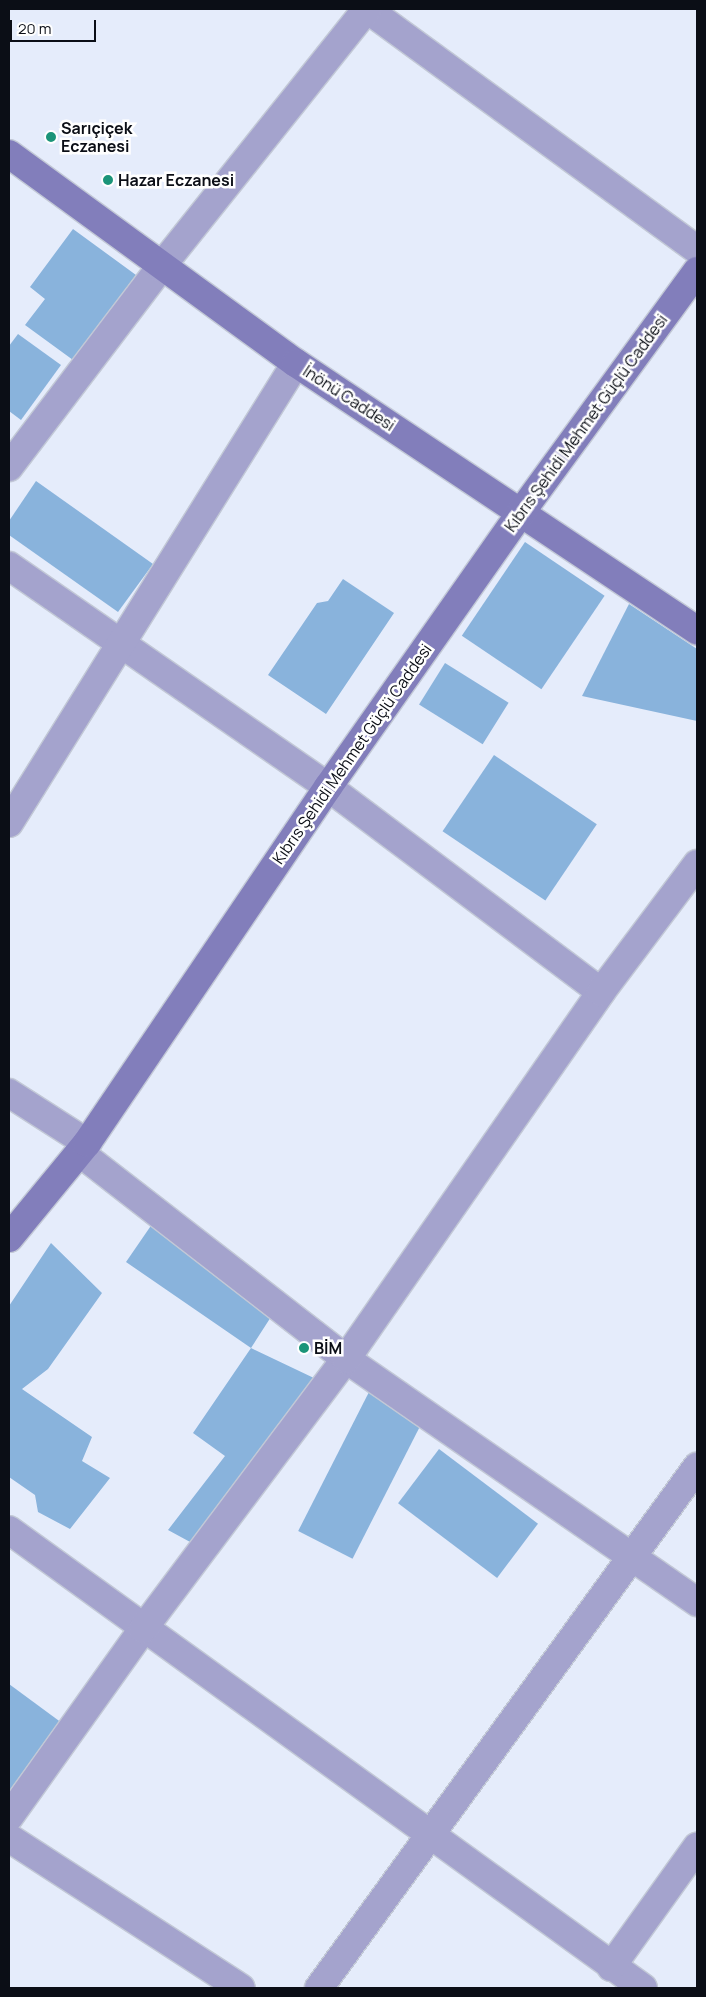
<!DOCTYPE html>
<meta charset="utf-8">
<style>
body{margin:0}
#map{position:relative;width:706px;height:1997px;overflow:hidden;background:#e5ecfb;font-family:Manrope,sans-serif}
div>[style]{position:absolute}
[style*='--x']{left:calc(var(--x)*1px);top:calc(var(--y)*1px);width:calc(var(--w)*1px);rotate:calc(var(--a)*1deg)}
.building>*{inset:0;background:#89b3dc;transform-origin:0 0}
.roads{filter:drop-shadow(1px 0 #c2c8d6) drop-shadow(-1px 0 #c2c8d6) drop-shadow(0 1px #c2c8d6) drop-shadow(0 -1px #c2c8d6)}
.street>*{height:28px;margin:-14px;padding:0 14px;transform-origin:14px;border-radius:14px;background:#a4a3cd}
.secondary>*{height:28px;margin:-14px;padding:0 14px;transform-origin:14px;border-radius:14px;background:#827ebb}
.dots>*{width:14px;height:14px;translate:-50% -50%;box-sizing:border-box;border:2px solid #fff;border-radius:50%}
span{translate:-50% -50%;white-space:nowrap;text-align:center;line-height:1.15;-webkit-text-stroke:5px #fff;paint-order:stroke}
.poi-label{font-size:16px;color:#0b0e16;font-weight:700}
.left{translate:0 -50%;text-align:left}
.street-label{font-size:16px;color:#0b0e16}
.frame{position:absolute;inset:0;border:10px solid #0b0e16;pointer-events:none}
.scale{position:absolute;left:10px;top:20px;width:86px;height:22px;box-sizing:border-box;border:2px solid #0b0e16;border-top:0;padding-left:6px;font-size:15px;line-height:18px;white-space:nowrap;color:#0b0e16;-webkit-text-stroke:4px #fff;paint-order:stroke}
</style>
<div id="map">
<div class="building">
<i style="clip-path:polygon(73px 229px,136px 275px,73px 360px,25px 325px,45px 299px,30px 287px)"></i>
<i style="clip-path:polygon(18px 334px,61px 365px,21px 420px,9px 411px,9px 346px)"></i>
<i style="clip-path:polygon(36px 481px,153px 564px,118px 612px,9px 535px,9px 521px)"></i>
<i style="left:525px;top:542px;width:96px;height:113px;rotate:34deg"></i>
<i style="clip-path:polygon(343px 579px,394px 613px,326px 714px,268px 675px,317px 603px,328px 601px)"></i>
<i style="clip-path:polygon(629px 604px,697px 649px,697px 721px,582px 696px)"></i>
<i style="left:445px;top:663px;width:75px;height:49px;rotate:32deg"></i>
<i style="left:494px;top:755px;width:124px;height:92px;rotate:34deg"></i>
<i style="clip-path:polygon(159px 1214px,278px 1306px,251px 1348px,316px 1379px,203px 1549px,168px 1530px,225px 1456px,193px 1433px,251px 1348px,126px 1262px)"></i>
<i style="clip-path:polygon(51px 1243px,102px 1293px,48px 1369px,22px 1389px,92px 1437px,82px 1461px,110px 1478px,70px 1529px,38px 1512px,35px 1495px,9px 1477px,9px 1306px)"></i>
<i style="left:369px;top:1392px;width:61px;height:156px;rotate:27deg"></i>
<i style="left:439px;top:1449px;width:124px;height:68px;rotate:37deg"></i>
<i style="clip-path:polygon(9px 1684px,66px 1726px,9px 1804px)"></i>
</div>
<div class="roads">
<div class="street">
<i style="--x:367;--y:9;--w:409;--a:36.1"></i>
<i style="--x:9;--y:467;--w:250;--a:-52.8"></i>
<i style="--x:160;--y:268;--w:332;--a:-51.4"></i>
<i style="--x:9;--y:566;--w:388;--a:34.7"></i>
<i style="--x:328;--y:787;--w:341;--a:36.9"></i>
<i style="--x:9;--y:823;--w:542;--a:-58.04"></i>
<i style="--x:9;--y:1093;--w:93;--a:32.7"></i>
<i style="--x:79;--y:1152;--w:338;--a:37.8"></i>
<i style="--x:346;--y:1359;--w:427;--a:34.7"></i>
<i style="--x:9;--y:1530;--w:782;--a:35.84"></i>
<i style="--x:9;--y:1817;--w:231;--a:-54.5"></i>
<i style="--x:143;--y:1629;--w:338;--a:-53.1"></i>
<i style="--x:346;--y:1359;--w:447;--a:-55.2"></i>
<i style="--x:601;--y:992;--w:160;--a:-53.1"></i>
<i style="--x:9;--y:1838;--w:276;--a:32.9"></i>
<i style="--x:611;--y:1967;--w:148;--a:-54.4"></i>
<i style="--x:319;--y:1988;--w:644;--a:-54.04"></i>
</div>
<div class="secondary">
<i style="--x:9;--y:154;--w:355;--a:36.1"></i>
<i style="--x:296;--y:363;--w:482;--a:33.7"></i>
<i style="--x:9;--y:1238;--w:123;--a:-50.6"></i>
<i style="--x:87;--y:1143;--w:430;--a:-55.9"></i>
<i style="--x:328;--y:787;--w:337;--a:-54.9"></i>
<i style="--x:522;--y:511;--w:297;--a:-53.9"></i>
</div>
</div>
<div class="dots">
<i style="left:51px;top:137px;background:#1b9479"></i>
<i style="left:108px;top:180px;background:#1b9479"></i>
<i style="left:304px;top:1348px;background:#1b9479"></i>
</div>
<div class="poi-label">
<span class="left" style="left:61px;top:137px">Sarıçiçek<br>Eczanesi</span>
<span class="left" style="left:118px;top:180px">Hazar Eczanesi</span>
<span class="left" style="left:314px;top:1348px">BİM</span>
</div>
<div class="street-label">
<span style="left:349px;top:398px;rotate:33deg">İnönü Caddesi</span>
<span style="left:586px;top:423px;rotate:-54deg">Kıbrıs Şehidi Mehmet Güçlü Caddesi</span>
<span style="left:352px;top:754px;rotate:-55deg">Kıbrıs Şehidi Mehmet Güçlü Caddesi</span>
</div>
<div class="frame"></div>
<div class="scale">20 m</div>
</div>
